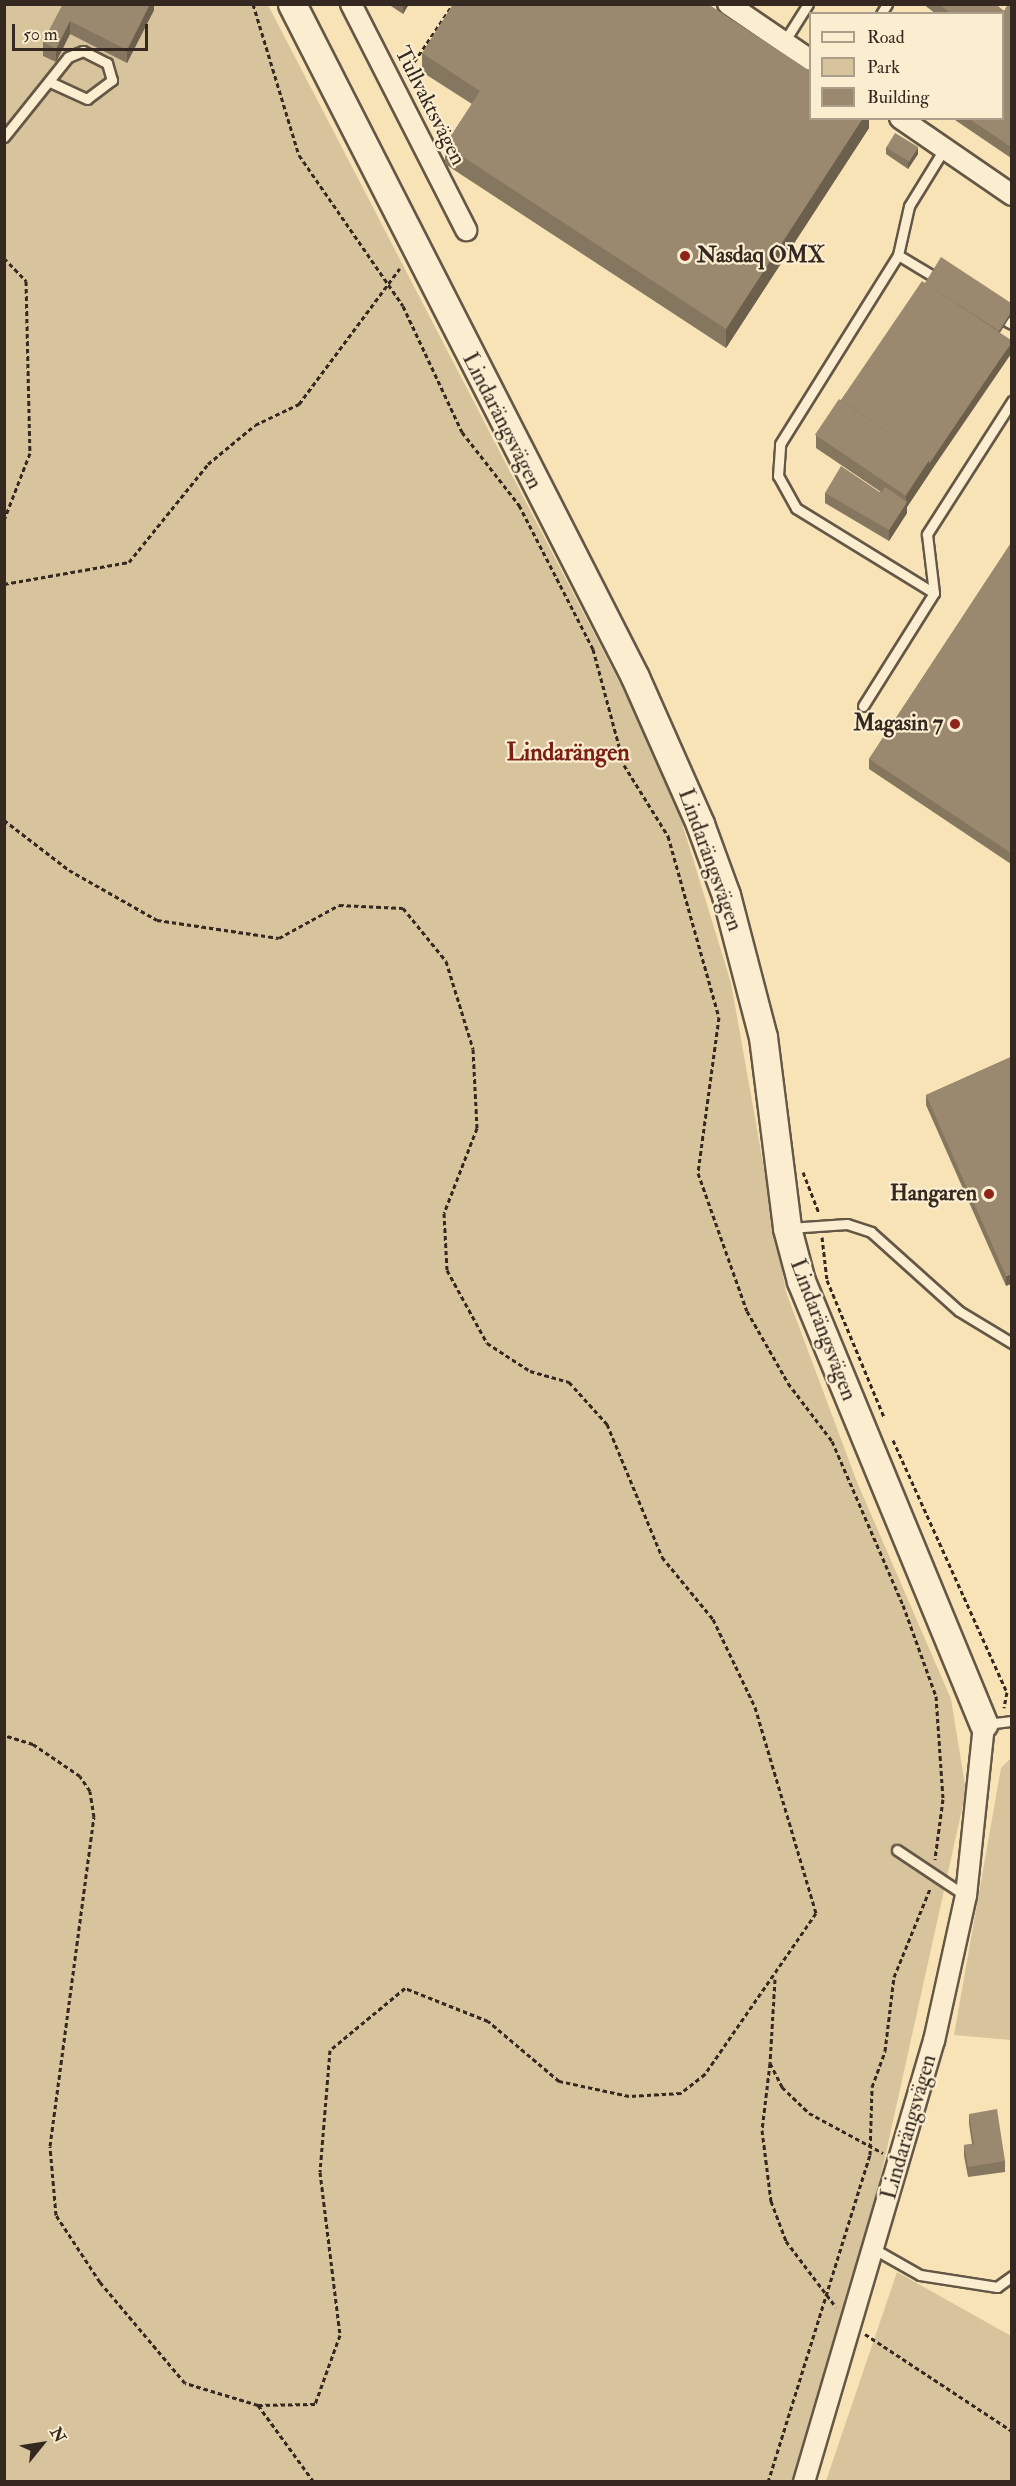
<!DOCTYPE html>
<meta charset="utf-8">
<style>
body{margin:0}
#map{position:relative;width:1016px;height:2486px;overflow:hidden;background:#f8e3b6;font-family:"IM FELL Double Pica",serif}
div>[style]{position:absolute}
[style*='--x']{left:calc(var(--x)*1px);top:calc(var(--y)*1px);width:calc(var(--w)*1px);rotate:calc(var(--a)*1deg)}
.green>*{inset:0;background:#d7c39c}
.path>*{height:3px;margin-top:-1.5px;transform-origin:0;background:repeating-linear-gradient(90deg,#342820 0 4.5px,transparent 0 7.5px)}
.roads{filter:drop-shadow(2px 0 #655746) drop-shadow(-2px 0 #655746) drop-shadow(0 2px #655746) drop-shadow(0 -2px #655746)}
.lane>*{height:9px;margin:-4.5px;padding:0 4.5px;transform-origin:4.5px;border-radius:4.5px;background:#faedd0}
.street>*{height:20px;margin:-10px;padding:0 10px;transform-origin:10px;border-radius:10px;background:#faedd0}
.secondary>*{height:27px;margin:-13.5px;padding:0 13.5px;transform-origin:13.5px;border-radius:13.5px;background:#faedd0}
.wall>*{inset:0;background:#84765f}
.shaded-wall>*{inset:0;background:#6c604d}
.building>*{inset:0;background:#9a896e;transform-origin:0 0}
.dots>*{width:16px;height:16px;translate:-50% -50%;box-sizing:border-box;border:3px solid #faedd0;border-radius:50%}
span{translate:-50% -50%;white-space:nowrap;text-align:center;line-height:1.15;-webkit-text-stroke:4.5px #faedd0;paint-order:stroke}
.street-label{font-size:22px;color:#342820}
.poi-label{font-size:22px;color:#342820;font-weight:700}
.left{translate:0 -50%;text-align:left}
.right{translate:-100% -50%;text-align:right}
.neighbourhood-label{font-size:24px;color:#7a1f14;font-weight:700}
.frame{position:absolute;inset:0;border:6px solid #342820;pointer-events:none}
.legend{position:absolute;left:809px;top:12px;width:195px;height:108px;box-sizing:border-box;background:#faedd0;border:2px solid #ab9e8a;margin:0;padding:8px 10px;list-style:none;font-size:18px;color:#342820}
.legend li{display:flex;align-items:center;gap:12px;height:30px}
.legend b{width:30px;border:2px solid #ab9e8a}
.north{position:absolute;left:12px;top:2414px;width:60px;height:60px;-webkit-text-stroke:4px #faedd0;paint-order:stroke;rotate:60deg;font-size:16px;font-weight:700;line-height:24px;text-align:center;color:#342820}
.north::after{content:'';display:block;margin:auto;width:21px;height:27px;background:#342820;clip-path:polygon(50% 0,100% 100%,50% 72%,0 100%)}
.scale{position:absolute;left:12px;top:24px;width:136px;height:27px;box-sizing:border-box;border:3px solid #342820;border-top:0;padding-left:8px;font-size:18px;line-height:21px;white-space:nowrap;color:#342820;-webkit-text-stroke:4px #faedd0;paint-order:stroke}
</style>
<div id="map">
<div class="green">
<i style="clip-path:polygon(5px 5px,268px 5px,667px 774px,731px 983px,786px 1292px,857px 1482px,951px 1699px,966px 1791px,872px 2216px,792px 2481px,5px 2482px)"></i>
<i style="clip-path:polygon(1011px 1758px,1011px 2040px,954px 2035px,1001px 1768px)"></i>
<i style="clip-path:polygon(897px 2272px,1011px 2336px,1011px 2481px,826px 2481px)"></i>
</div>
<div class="path">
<i style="--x:253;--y:4;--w:158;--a:73.1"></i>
<i style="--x:299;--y:155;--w:183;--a:55.4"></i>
<i style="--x:403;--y:306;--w:139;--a:64.9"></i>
<i style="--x:462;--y:432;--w:93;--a:52"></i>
<i style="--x:519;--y:505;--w:162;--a:62.8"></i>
<i style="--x:593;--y:649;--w:120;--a:75"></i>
<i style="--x:624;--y:765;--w:84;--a:58.2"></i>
<i style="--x:668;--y:836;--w:188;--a:74.3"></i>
<i style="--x:719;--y:1017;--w:157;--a:97.7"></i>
<i style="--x:698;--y:1173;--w:146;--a:70.5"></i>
<i style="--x:747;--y:1311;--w:83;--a:60.3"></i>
<i style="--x:788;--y:1383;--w:73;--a:52.8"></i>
<i style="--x:832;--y:1441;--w:179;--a:66.6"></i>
<i style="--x:903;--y:1605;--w:97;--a:70.1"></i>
<i style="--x:936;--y:1696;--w:103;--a:86.1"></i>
<i style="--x:943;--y:1799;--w:61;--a:97.6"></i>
<i style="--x:406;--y:74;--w:84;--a:-56.1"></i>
<i style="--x:4;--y:258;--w:32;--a:46"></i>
<i style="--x:26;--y:281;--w:172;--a:88.7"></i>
<i style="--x:30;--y:453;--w:72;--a:111.2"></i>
<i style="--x:4;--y:584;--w:127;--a:-10"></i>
<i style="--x:129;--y:562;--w:126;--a:-51.1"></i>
<i style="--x:208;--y:464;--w:61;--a:-39.7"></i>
<i style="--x:255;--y:425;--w:49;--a:-25.5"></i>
<i style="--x:299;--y:404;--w:169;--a:-53.4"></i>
<i style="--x:4;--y:820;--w:82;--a:37.6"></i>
<i style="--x:69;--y:870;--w:101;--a:29.6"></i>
<i style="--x:157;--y:920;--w:123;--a:8.4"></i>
<i style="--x:279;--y:938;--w:68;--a:-28.8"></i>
<i style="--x:339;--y:905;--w:64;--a:2.7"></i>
<i style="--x:403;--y:908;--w:68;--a:50.9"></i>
<i style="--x:446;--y:961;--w:92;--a:72.9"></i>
<i style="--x:473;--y:1049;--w:79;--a:87.1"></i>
<i style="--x:477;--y:1128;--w:91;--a:111.2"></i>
<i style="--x:444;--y:1213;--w:57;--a:87"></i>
<i style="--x:447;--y:1270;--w:83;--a:61.3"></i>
<i style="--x:487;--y:1343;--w:51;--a:33.1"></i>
<i style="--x:530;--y:1371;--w:41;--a:15.8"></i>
<i style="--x:569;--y:1382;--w:57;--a:47.9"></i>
<i style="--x:607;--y:1424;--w:144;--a:67.5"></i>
<i style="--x:662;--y:1557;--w:80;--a:50.6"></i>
<i style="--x:713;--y:1619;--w:98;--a:64.5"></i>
<i style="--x:755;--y:1707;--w:215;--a:73.5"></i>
<i style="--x:816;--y:1913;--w:196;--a:124.6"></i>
<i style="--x:705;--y:2074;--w:31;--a:142"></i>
<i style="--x:681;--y:2093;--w:52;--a:176.7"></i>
<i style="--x:629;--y:2096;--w:72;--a:-167.9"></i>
<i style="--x:559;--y:2081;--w:93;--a:-139.8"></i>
<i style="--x:488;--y:2021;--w:89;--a:-158.3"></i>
<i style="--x:405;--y:1988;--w:97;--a:140.4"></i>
<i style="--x:330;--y:2050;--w:122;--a:94.7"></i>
<i style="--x:320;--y:2172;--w:164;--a:83"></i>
<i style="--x:340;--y:2335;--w:73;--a:109.9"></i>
<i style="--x:315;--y:2404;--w:57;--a:179"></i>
<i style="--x:258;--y:2405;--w:76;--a:-163.2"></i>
<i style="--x:185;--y:2383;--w:132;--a:-130.1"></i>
<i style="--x:100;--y:2282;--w:80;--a:-123.3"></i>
<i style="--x:56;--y:2215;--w:69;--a:-95"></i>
<i style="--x:50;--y:2146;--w:332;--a:-82.4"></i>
<i style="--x:94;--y:1817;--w:26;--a:-99"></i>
<i style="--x:90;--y:1791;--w:18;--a:-124"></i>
<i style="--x:80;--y:1776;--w:57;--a:-145.8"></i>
<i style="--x:33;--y:1744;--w:30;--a:-163"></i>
<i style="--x:803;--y:1172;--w:44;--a:68.7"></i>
<i style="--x:822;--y:1237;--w:43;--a:83.4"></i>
<i style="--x:827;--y:1280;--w:148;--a:67.4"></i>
<i style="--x:893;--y:1440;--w:277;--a:65.7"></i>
<i style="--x:1007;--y:1692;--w:16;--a:101"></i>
<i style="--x:775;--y:1979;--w:84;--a:93.4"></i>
<i style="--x:770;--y:2063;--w:27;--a:63"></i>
<i style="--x:782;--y:2087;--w:37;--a:44"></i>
<i style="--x:809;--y:2113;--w:84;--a:28.4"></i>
<i style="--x:770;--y:2063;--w:67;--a:96.8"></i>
<i style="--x:762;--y:2130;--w:72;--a:82.8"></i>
<i style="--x:771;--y:2201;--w:43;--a:69.4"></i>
<i style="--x:786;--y:2241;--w:83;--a:52.9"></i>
<i style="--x:865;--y:2334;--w:176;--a:33.4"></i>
<i style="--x:258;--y:2405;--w:95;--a:54"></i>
<i style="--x:768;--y:2482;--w:343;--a:-72.7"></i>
<i style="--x:870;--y:2155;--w:68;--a:-88.3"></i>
<i style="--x:872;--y:2087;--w:38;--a:-70"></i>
<i style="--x:885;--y:2051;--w:75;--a:-83.1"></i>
<i style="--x:894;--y:1977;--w:95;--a:-67.8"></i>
</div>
<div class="roads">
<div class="lane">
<i style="--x:881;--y:14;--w:12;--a:-59"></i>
<i style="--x:784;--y:42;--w:45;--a:-57.7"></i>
<i style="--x:4;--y:137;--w:102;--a:-51.3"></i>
<i style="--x:68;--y:57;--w:16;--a:-22"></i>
<i style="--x:83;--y:51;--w:27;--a:27"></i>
<i style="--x:107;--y:63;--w:18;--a:74"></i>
<i style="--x:112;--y:80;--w:31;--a:143"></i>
<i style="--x:87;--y:99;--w:41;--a:-155.3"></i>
<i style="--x:898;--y:255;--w:39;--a:31"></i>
<i style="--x:1008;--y:322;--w:4;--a:27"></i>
<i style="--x:934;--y:593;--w:162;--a:-148.4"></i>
<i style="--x:796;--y:508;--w:37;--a:-119"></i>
<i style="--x:778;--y:476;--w:32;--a:-86"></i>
<i style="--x:780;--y:444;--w:223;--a:-58"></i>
<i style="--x:898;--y:255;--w:50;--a:-77.3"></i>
<i style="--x:909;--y:206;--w:67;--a:-58.4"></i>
<i style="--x:863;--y:706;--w:133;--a:-57.9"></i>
<i style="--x:934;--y:593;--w:59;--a:-96.8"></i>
<i style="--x:927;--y:534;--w:158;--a:-57.4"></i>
<i style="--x:789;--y:1228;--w:58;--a:-3.9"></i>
<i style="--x:847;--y:1224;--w:25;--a:18"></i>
<i style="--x:871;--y:1232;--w:118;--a:41.9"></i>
<i style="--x:959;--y:1311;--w:62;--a:31.1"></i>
<i style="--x:987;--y:1724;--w:25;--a:-7"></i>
<i style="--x:897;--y:1850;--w:83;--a:33.7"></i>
<i style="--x:874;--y:2249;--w:53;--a:29.5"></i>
<i style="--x:920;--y:2275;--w:78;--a:8.9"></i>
<i style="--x:997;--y:2287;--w:19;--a:-36"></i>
</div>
<div class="street">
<i style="--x:351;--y:4;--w:254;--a:63"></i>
<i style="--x:728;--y:4;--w:99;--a:34.3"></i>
<i style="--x:900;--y:118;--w:136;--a:34.5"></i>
<i style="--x:804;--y:2482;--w:460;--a:-73.6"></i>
<i style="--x:934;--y:2041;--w:148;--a:-77.6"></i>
<i style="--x:966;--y:1896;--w:173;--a:-84"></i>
</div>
<div class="secondary">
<i style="--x:292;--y:4;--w:755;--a:62.99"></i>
<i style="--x:635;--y:677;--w:161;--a:66.1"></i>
<i style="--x:700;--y:824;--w:76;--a:69.9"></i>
<i style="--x:726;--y:895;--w:147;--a:75.4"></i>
<i style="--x:763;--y:1037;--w:193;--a:82.8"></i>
<i style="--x:787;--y:1228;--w:55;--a:75.2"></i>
<i style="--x:801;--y:1281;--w:479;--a:67.6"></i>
</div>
</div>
<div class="wall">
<i style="clip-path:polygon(63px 4px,154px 4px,154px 10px,127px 63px,70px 34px,56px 62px,43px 56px,43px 42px)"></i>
<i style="clip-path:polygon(388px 4px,409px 4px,403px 14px)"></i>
<i style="clip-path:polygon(923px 4px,995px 4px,1004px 11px,1011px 4px,1011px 158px,952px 118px,1002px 118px,1002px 14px,936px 14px)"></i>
<i style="clip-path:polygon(422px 53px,869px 118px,869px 128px,726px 348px,445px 164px,445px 145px,472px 104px,422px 72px)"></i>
<i style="clip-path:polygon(886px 147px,918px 154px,908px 169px,886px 154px)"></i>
<i style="clip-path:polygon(925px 283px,1011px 303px,1011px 315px,1000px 332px,929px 474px,907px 507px,907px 513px,889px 541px,825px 503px,825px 493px,881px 492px,816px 448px,816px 435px)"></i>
<i style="clip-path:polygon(1011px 543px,1011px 864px,869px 769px,869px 759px)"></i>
<i style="clip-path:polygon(1011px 1057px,1006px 1286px,926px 1105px,926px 1095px)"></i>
<i style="clip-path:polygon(969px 2114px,1005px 2161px,1005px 2172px,968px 2177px,964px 2156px,964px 2145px,972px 2144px,969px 2124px)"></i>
</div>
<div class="shaded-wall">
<i style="clip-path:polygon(150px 4px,154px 4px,154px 10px,127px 63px,127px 50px)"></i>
<i style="clip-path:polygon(403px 4px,409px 4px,403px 14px)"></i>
<i style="clip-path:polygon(70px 21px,70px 34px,56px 62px,56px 49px)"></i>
<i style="clip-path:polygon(863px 118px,869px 118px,869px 128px,726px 348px,726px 329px)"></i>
<i style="clip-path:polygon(918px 147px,918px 154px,908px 169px,908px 163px)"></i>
<i style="clip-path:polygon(1011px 312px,1011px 315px,996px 339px,996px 336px)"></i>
<i style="clip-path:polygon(1011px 343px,1011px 354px,929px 474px,907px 507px,907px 513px,889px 541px,889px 530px,906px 504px,906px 496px,929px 460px)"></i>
<i style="clip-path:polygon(1011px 1274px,1011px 1284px,1006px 1286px,1006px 1276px)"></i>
</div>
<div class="building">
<i style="clip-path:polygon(63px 4px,150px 4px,127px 50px,70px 21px,56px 49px,43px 42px)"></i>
<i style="clip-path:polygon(453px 4px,708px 4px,810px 71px,810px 118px,863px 118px,726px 329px,445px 145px,480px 91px,422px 53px)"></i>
<i style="clip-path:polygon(938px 4px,995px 4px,1004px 11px,1008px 4px,1011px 4px,1011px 147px,968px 118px,1002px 118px,1002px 14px,952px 14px)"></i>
<i style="left:895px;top:133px;width:27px;height:17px;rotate:31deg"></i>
<i style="clip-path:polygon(941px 257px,1011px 303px,1011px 312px,999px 331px,925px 283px)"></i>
<i style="clip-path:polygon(922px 281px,1011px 340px,1011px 343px,929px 464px,929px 460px,841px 400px)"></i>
<i style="left:839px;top:399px;width:109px;height:43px;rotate:34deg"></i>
<i style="clip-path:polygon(841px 466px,881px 493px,885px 487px,907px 502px,889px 530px,825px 493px)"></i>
<i style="clip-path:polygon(1011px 543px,1011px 853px,869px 759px)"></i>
<i style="clip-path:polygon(1011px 1057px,1011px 1274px,1006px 1276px,926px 1095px)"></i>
<i style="clip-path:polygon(997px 2109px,1005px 2161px,968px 2167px,964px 2145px,974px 2144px,969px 2114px)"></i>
</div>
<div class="dots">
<i style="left:685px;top:256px;background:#8f2418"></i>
<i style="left:955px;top:724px;background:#8f2418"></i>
<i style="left:989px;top:1194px;background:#8f2418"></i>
</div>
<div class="street-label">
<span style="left:430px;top:106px;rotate:63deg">Tullvaktsvägen</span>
<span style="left:502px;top:421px;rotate:63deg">Lindarängsvägen</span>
<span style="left:710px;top:860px;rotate:70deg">Lindarängsvägen</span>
<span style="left:823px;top:1330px;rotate:69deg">Lindarängsvägen</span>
<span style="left:909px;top:2127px;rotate:-74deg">Lindarängsvägen</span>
</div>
<div class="poi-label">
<span class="left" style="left:697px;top:256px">Nasdaq OMX</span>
<span class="right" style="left:943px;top:724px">Magasin 7</span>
<span class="right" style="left:977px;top:1194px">Hangaren</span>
</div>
<div class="neighbourhood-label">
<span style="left:568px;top:753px">Lindarängen</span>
</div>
<div class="frame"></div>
<ul class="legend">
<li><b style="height:8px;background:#faedd0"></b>Road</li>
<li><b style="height:16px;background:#d7c39c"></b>Park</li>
<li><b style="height:16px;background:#9a896e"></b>Building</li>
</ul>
<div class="north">N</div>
<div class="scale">50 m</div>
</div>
